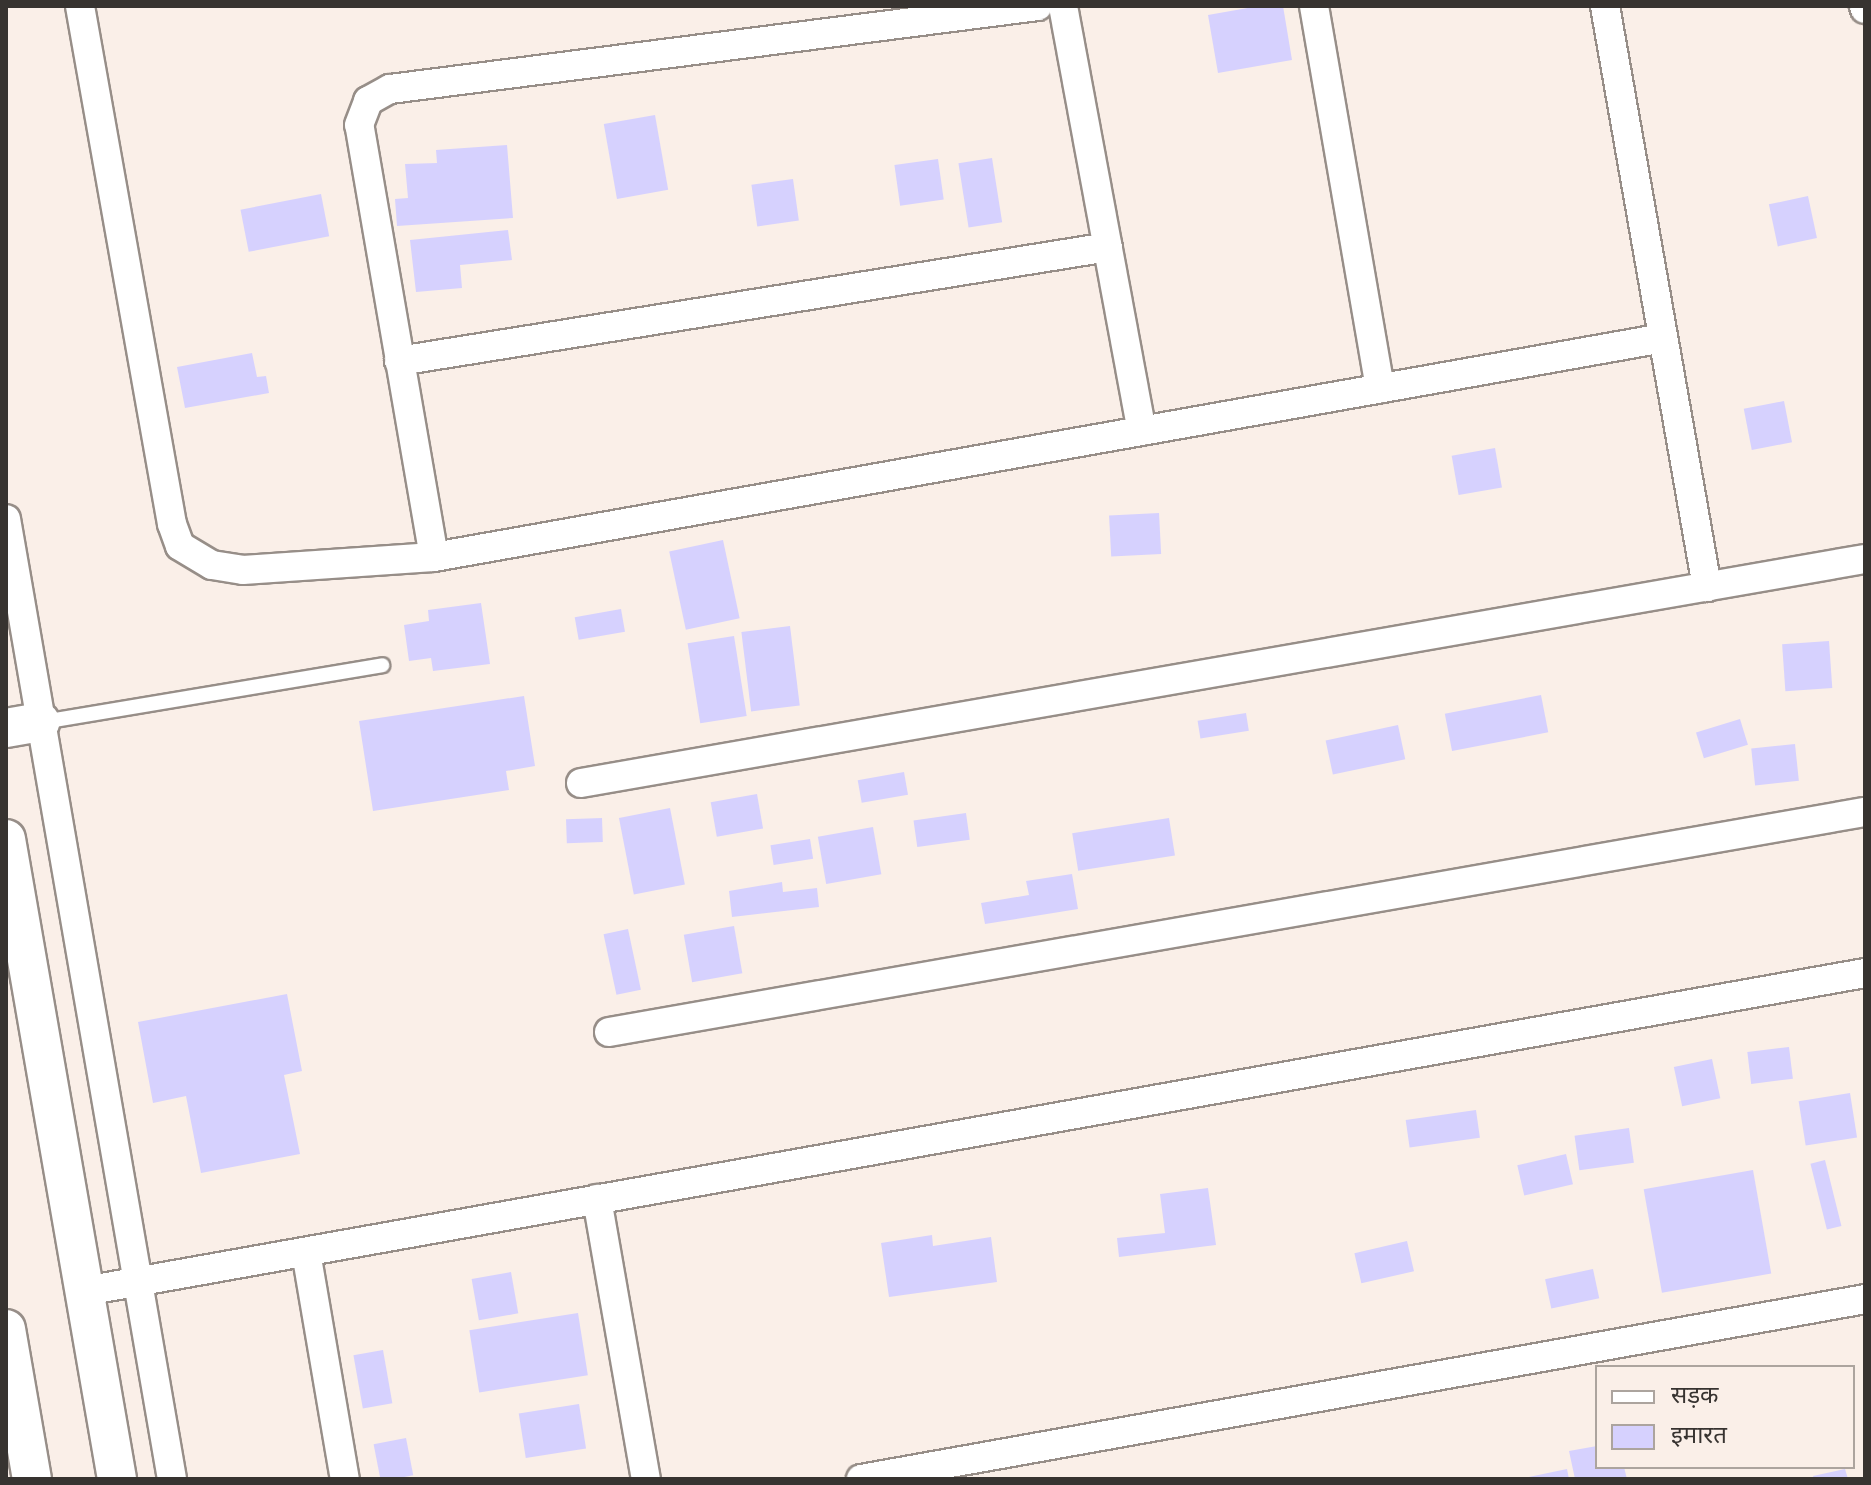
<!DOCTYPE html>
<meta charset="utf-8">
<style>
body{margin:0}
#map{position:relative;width:1871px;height:1485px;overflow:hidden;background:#faefe8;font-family:"Alegreya Sans","Noto Sans Devanagari",sans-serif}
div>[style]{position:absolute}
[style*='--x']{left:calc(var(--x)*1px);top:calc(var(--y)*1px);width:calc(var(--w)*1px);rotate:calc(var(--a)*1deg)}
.building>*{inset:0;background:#d6d1fe;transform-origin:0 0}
.roads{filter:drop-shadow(2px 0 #978e88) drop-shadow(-2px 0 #978e88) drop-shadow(0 2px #978e88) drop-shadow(0 -2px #978e88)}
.lane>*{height:14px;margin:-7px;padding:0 7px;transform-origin:7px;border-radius:7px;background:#fff}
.street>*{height:28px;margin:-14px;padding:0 14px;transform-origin:14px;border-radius:14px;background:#fff}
.secondary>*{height:38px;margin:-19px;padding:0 19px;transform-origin:19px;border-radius:19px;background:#fff}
span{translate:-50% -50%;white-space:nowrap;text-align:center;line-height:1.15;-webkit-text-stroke:6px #faefe8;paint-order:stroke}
.frame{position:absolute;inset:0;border:8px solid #373330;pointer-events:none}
.legend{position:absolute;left:1595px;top:1365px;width:260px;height:104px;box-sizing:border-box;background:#faefe8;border:2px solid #aca49e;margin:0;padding:10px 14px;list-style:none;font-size:24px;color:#373330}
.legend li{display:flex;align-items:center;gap:16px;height:40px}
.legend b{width:40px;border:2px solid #aca49e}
</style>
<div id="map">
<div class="building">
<i style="clip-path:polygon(1259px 6px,1283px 6px,1292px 60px,1218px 73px,1208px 15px)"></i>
<i style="left:655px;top:115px;width:76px;height:52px;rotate:80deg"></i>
<i style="clip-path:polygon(507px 145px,513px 218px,397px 226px,395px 199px,408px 198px,405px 164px,437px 163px,436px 150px)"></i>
<i style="left:992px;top:158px;width:65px;height:34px;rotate:81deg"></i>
<i style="left:938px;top:159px;width:41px;height:44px;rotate:82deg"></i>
<i style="left:793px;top:179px;width:42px;height:42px;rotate:82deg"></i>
<i style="left:321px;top:194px;width:43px;height:82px;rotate:79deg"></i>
<i style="left:1808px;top:196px;width:43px;height:40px;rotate:78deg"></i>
<i style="clip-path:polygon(508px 230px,512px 260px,460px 265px,462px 288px,416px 292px,410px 240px)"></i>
<i style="clip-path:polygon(252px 353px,257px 377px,266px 376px,269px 393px,185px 408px,177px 367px)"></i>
<i style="left:1784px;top:401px;width:42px;height:41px;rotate:79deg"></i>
<i style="left:1495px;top:448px;width:40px;height:44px;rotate:80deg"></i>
<i style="left:1159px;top:513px;width:41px;height:50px;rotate:87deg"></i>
<i style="left:723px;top:540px;width:80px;height:55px;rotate:78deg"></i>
<i style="clip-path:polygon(481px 603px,490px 664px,433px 671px,431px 658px,409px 661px,404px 625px,429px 621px,428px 610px)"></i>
<i style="left:621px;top:609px;width:23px;height:47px;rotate:80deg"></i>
<i style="left:790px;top:626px;width:80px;height:49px;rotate:83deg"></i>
<i style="left:734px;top:636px;width:81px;height:47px;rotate:81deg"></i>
<i style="left:1829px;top:641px;width:47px;height:47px;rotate:86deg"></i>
<i style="left:1541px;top:695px;width:38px;height:98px;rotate:79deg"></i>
<i style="clip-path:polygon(524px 696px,535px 766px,506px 771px,509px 790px,373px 811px,359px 721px)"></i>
<i style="left:1246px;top:713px;width:18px;height:49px;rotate:81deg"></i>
<i style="left:1740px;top:719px;width:27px;height:46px;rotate:73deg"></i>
<i style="left:1398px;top:725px;width:35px;height:74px;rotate:78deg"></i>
<i style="left:1795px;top:744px;width:37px;height:44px;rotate:84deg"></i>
<i style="left:904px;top:772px;width:23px;height:47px;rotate:80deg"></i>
<i style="left:757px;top:794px;width:35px;height:47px;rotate:80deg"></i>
<i style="left:670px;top:808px;width:78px;height:52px;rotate:79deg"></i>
<i style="left:966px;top:813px;width:27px;height:53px;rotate:82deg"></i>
<i style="left:602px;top:818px;width:24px;height:36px;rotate:88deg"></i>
<i style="left:1169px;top:818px;width:38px;height:98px;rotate:81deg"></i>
<i style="left:873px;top:827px;width:48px;height:56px;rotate:80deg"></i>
<i style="left:810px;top:839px;width:20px;height:40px;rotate:81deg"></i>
<i style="clip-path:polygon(1072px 874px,1078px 909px,985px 924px,981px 903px,1029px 895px,1026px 881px)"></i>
<i style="clip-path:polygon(782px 882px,783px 892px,817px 888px,819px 907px,732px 917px,729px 891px)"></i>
<i style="left:734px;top:926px;width:48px;height:51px;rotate:80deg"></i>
<i style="left:628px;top:929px;width:62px;height:25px;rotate:78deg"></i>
<i style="clip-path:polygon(287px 994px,302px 1071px,284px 1075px,300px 1154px,201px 1173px,186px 1096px,153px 1103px,138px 1022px)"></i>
<i style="left:1789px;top:1047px;width:32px;height:42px;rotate:83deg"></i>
<i style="left:1712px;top:1059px;width:40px;height:39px;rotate:78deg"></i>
<i style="left:1850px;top:1093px;width:45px;height:52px;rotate:81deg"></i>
<i style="left:1476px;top:1110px;width:28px;height:71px;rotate:82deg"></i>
<i style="left:1629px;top:1128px;width:35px;height:55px;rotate:82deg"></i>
<i style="left:1566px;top:1154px;width:31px;height:50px;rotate:77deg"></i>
<i style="left:1825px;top:1160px;width:68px;height:15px;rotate:76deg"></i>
<i style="left:1753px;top:1170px;width:105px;height:111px;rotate:80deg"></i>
<i style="clip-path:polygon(1208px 1188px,1216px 1245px,1119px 1257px,1117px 1238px,1165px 1233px,1160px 1194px)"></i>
<i style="clip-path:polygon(932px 1235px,933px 1246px,991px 1237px,997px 1282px,889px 1297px,881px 1243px)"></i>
<i style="left:1407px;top:1241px;width:31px;height:54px;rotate:77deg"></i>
<i style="left:1593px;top:1269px;width:30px;height:49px;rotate:78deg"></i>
<i style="left:511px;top:1272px;width:42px;height:40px;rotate:80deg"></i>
<i style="left:578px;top:1313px;width:63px;height:110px;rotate:81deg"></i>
<i style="left:383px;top:1350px;width:54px;height:30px;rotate:80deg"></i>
<i style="left:579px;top:1404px;width:45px;height:61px;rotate:81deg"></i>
<i style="left:406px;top:1438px;width:38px;height:33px;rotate:79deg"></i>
<i style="clip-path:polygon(1597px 1446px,1597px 1467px,1624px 1467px,1627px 1479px,1575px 1479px,1569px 1451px)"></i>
<i style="clip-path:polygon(1567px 1469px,1569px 1479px,1524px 1479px,1524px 1478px)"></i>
<i style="clip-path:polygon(1845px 1469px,1848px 1479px,1814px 1479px,1813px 1476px)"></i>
</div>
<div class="roads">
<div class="lane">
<i style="--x:43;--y:722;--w:344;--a:-9.5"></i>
</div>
<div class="street">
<i style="--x:80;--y:6;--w:526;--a:79.93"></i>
<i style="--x:172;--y:524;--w:23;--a:70"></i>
<i style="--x:180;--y:546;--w:37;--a:31"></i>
<i style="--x:212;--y:565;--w:31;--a:9"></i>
<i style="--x:243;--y:570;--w:191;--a:-3.9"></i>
<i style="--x:434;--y:557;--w:1248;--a:-10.1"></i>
<i style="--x:1063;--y:6;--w:432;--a:79.5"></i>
<i style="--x:1314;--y:6;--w:388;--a:80.2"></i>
<i style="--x:1605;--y:6;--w:590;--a:80.04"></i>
<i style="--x:1864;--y:6;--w:3;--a:72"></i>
<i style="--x:399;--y:361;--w:718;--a:-9.13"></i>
<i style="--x:6;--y:519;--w:974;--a:80.19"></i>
<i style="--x:434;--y:557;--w:438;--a:-99.8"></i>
<i style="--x:359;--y:125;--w:26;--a:-69"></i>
<i style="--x:368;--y:101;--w:25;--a:-29"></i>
<i style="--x:390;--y:89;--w:653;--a:-7.3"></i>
<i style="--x:581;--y:783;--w:1303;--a:-9.9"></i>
<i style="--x:609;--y:1032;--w:1275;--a:-9.94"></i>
<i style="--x:597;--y:1199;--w:284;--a:80.1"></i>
<i style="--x:306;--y:1252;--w:230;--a:80.3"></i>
<i style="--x:85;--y:1291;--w:1808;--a:-10.13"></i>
<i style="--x:861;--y:1479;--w:1020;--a:-10.16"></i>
</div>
<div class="secondary">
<i style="--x:6;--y:728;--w:35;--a:-10"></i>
<i style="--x:6;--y:839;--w:650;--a:80.16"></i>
<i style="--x:6;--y:1329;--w:152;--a:80.2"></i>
</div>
</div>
<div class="frame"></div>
<ul class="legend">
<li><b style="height:10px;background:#fff"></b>सड़क</li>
<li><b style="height:22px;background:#d6d1fe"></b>इमारत</li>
</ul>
</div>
